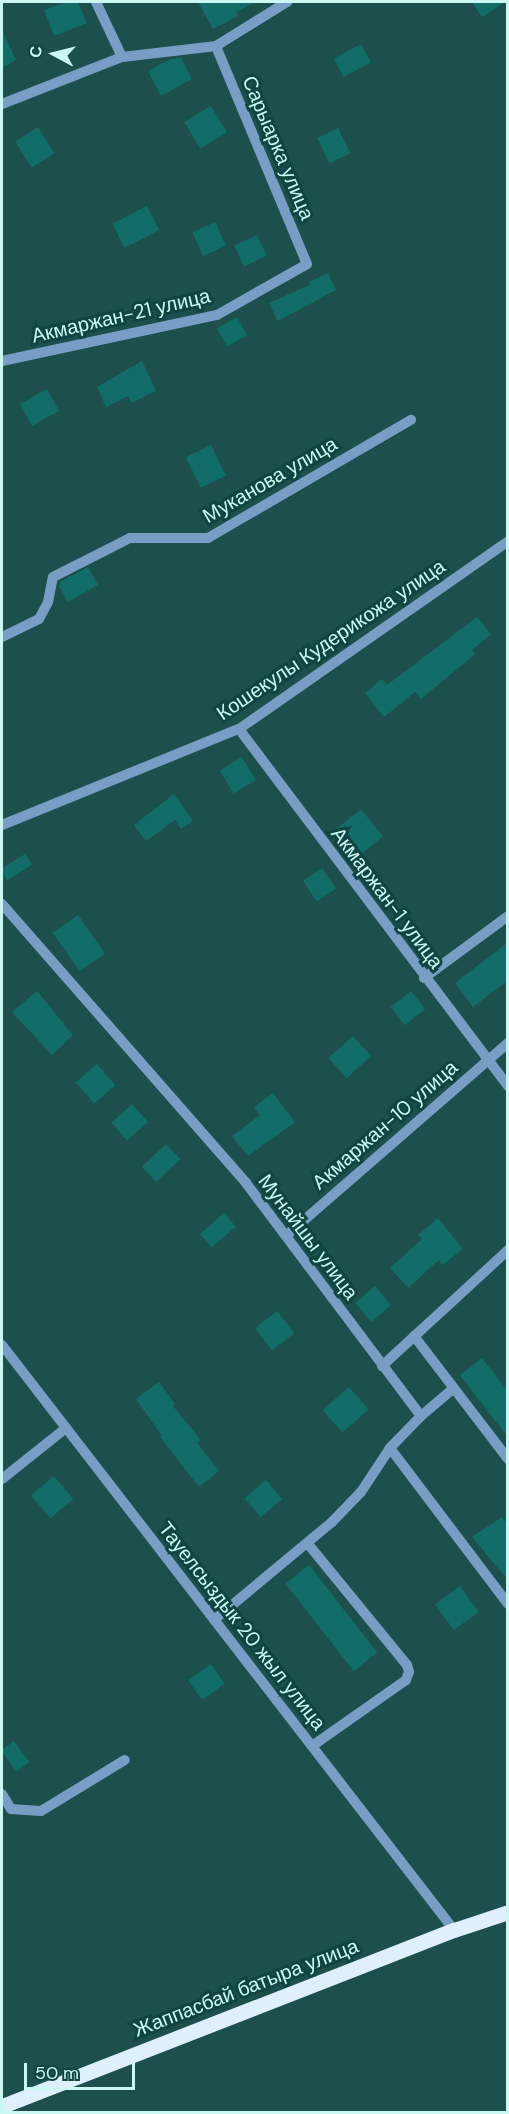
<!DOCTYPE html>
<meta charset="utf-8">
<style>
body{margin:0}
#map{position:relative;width:509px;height:2114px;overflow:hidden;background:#1d504c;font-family:"DM Sans",sans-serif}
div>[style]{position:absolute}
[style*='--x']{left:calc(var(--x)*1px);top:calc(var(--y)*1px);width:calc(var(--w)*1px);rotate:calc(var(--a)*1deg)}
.building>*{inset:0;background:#126c67;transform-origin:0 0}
.minor>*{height:10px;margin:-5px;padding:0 5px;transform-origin:5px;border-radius:5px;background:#789ec5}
.major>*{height:15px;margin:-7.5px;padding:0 7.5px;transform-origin:7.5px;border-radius:7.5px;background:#dfeffe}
span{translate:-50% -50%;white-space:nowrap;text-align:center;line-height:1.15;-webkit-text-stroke:6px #104542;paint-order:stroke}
.street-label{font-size:20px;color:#ccf8f4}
.frame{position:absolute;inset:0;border:3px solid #ccf8f4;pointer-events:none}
.north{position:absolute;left:24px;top:24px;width:60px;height:60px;-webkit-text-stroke:4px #104542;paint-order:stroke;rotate:277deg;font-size:16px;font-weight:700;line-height:24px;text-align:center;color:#ccf8f4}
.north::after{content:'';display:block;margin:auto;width:21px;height:27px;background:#ccf8f4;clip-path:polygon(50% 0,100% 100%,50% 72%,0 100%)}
.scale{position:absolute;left:24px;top:2063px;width:111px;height:27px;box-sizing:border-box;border:3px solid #ccf8f4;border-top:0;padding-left:8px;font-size:18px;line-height:21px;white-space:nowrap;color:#ccf8f4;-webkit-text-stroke:4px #104542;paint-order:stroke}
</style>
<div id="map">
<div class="building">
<i style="clip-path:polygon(67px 2px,78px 2px,87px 23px,54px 36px,44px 10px)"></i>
<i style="clip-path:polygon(198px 2px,255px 2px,236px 12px,238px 16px,213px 29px)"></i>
<i style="clip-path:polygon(472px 2px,505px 2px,482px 17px)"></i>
<i style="clip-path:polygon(2px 30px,16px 60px,2px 68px)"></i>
<i style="left:361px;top:44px;width:21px;height:31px;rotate:62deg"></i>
<i style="clip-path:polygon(181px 58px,192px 79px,161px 96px,148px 71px,171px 59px)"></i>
<i style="left:211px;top:106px;width:31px;height:31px;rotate:59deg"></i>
<i style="left:38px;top:127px;width:31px;height:27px;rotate:58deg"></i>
<i style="left:338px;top:128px;width:28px;height:23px;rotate:64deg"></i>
<i style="left:147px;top:206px;width:27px;height:39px;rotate:63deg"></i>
<i style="left:215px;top:222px;width:26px;height:25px;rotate:65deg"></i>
<i style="left:257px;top:235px;width:23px;height:25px;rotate:65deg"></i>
<i style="clip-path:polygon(328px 273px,336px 290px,278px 321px,269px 303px,310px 285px,309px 282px)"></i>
<i style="left:237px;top:317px;width:21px;height:23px;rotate:61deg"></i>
<i style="clip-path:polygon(142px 361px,156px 391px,131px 403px,128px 396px,106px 407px,97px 387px)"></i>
<i style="left:47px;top:389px;width:25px;height:31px;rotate:61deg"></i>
<i style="left:211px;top:445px;width:34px;height:28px;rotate:64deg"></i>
<i style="clip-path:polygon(88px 567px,98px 585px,68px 602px,59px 586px,60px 582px)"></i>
<i style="clip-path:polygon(477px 617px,491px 634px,472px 650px,475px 654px,421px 699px,415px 692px,384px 717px,365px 693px,382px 679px,387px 685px)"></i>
<i style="left:242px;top:757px;width:27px;height:26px;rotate:59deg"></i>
<i style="clip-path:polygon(174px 794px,193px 821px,181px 829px,175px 820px,146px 841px,134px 825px)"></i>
<i style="left:361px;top:809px;width:35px;height:35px;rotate:51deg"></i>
<i style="left:25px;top:854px;width:13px;height:29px;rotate:58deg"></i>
<i style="left:322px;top:868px;width:25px;height:23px;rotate:56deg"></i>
<i style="left:78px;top:915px;width:47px;height:31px;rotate:55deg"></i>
<i style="clip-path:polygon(507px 943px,507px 981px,473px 1007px,455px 983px)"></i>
<i style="clip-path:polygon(37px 991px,73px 1035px,52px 1055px,12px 1012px)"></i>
<i style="left:411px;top:991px;width:23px;height:26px;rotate:52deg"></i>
<i style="left:353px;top:1036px;width:27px;height:33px;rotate:48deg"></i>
<i style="left:97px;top:1064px;width:28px;height:28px;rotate:49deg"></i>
<i style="clip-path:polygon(273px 1093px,295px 1122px,248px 1156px,232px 1136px,260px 1115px,254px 1107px)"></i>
<i style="left:132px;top:1104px;width:24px;height:28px;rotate:48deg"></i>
<i style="left:166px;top:1144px;width:21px;height:33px;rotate:47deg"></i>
<i style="left:224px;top:1213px;width:18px;height:32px;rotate:49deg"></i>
<i style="clip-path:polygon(438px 1218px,463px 1249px,442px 1265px,439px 1260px,408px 1288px,390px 1268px,422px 1239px,418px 1235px)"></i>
<i style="left:375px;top:1286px;width:25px;height:26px;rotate:50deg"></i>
<i style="left:277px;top:1311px;width:28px;height:28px;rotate:52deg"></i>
<i style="clip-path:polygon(482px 1358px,507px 1390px,507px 1436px,460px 1375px)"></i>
<i style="clip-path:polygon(159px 1382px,175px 1404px,173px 1406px,201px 1440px,197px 1443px,219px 1471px,199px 1487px,160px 1437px,162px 1436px,136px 1399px)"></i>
<i style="left:349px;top:1387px;width:30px;height:35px;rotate:49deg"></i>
<i style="left:54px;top:1476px;width:30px;height:30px;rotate:50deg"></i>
<i style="left:266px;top:1480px;width:25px;height:28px;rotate:50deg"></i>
<i style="clip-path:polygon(502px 1517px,507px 1525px,507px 1579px,472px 1537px)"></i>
<i style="left:309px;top:1565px;width:111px;height:30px;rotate:52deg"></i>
<i style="left:460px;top:1586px;width:32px;height:31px;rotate:54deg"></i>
<i style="left:211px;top:1664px;width:24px;height:28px;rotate:55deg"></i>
<i style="left:14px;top:1741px;width:26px;height:16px;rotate:54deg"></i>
</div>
<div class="minor">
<i style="--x:96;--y:2;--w:61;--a:64.7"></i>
<i style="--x:2;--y:104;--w:129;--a:-21.4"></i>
<i style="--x:122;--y:57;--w:95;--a:-6.7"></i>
<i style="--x:216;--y:46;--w:84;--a:-31.8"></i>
<i style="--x:2;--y:361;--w:220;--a:-12.1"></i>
<i style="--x:217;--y:315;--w:103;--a:-29.5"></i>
<i style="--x:307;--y:264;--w:236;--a:-112.7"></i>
<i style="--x:2;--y:637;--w:41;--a:-25.9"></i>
<i style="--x:39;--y:619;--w:19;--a:-62"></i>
<i style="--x:48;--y:602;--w:25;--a:-79"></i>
<i style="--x:53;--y:577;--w:86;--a:-26.9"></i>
<i style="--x:130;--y:538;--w:78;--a:0"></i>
<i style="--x:208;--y:538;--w:235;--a:-30.2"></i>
<i style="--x:239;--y:729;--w:447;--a:53"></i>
<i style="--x:2;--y:825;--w:256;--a:-22.1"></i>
<i style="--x:239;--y:729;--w:328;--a:-34.9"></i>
<i style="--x:2;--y:904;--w:371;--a:48.8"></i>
<i style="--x:246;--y:1183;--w:291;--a:53.1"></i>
<i style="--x:421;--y:1416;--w:45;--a:134.1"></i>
<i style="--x:390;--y:1448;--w:196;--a:52.9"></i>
<i style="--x:424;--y:978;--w:104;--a:-36.4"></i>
<i style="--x:287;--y:1235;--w:293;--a:-41"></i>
<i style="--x:414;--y:1336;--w:155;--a:52.6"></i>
<i style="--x:2;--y:1345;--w:739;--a:52.31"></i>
<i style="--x:382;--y:1366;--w:171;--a:-42.6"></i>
<i style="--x:421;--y:1416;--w:43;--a:-40.3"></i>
<i style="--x:2;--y:1479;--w:82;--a:-38.6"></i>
<i style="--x:308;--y:1544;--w:156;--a:50.7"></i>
<i style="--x:407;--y:1665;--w:7;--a:74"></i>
<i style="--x:409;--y:1672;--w:9;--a:111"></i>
<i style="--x:406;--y:1680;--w:115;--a:144.9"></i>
<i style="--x:214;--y:1620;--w:153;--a:-39.7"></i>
<i style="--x:332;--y:1522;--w:42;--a:-46"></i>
<i style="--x:361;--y:1492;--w:53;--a:-56.6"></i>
<i style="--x:2;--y:1794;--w:17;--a:59"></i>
<i style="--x:11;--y:1809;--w:30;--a:4"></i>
<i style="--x:41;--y:1811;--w:98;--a:-31.3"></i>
</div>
<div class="major">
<i style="--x:2;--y:2106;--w:485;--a:-21.3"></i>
<i style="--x:454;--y:1930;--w:57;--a:-18.4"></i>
</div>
<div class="street-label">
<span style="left:278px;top:148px;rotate:67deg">Сарыарка улица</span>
<span style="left:121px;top:316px;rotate:-13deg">Акмаржан-21 улица</span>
<span style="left:270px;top:480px;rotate:-30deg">Муканова улица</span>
<span style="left:331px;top:640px;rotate:-34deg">Кошекулы Кудерикожа улица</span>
<span style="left:387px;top:898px;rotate:53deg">Акмаржан-1 улица</span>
<span style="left:385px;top:1125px;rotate:-41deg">Акмаржан-10 улица</span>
<span style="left:308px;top:1237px;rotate:53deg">Мунайшы улица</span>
<span style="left:242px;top:1626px;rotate:52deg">Тауелсыздык 20 жыл улица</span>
<span style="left:246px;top:1988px;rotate:-21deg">Жаппасбай батыра улица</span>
</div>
<div class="frame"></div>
<div class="north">С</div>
<div class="scale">50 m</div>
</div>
